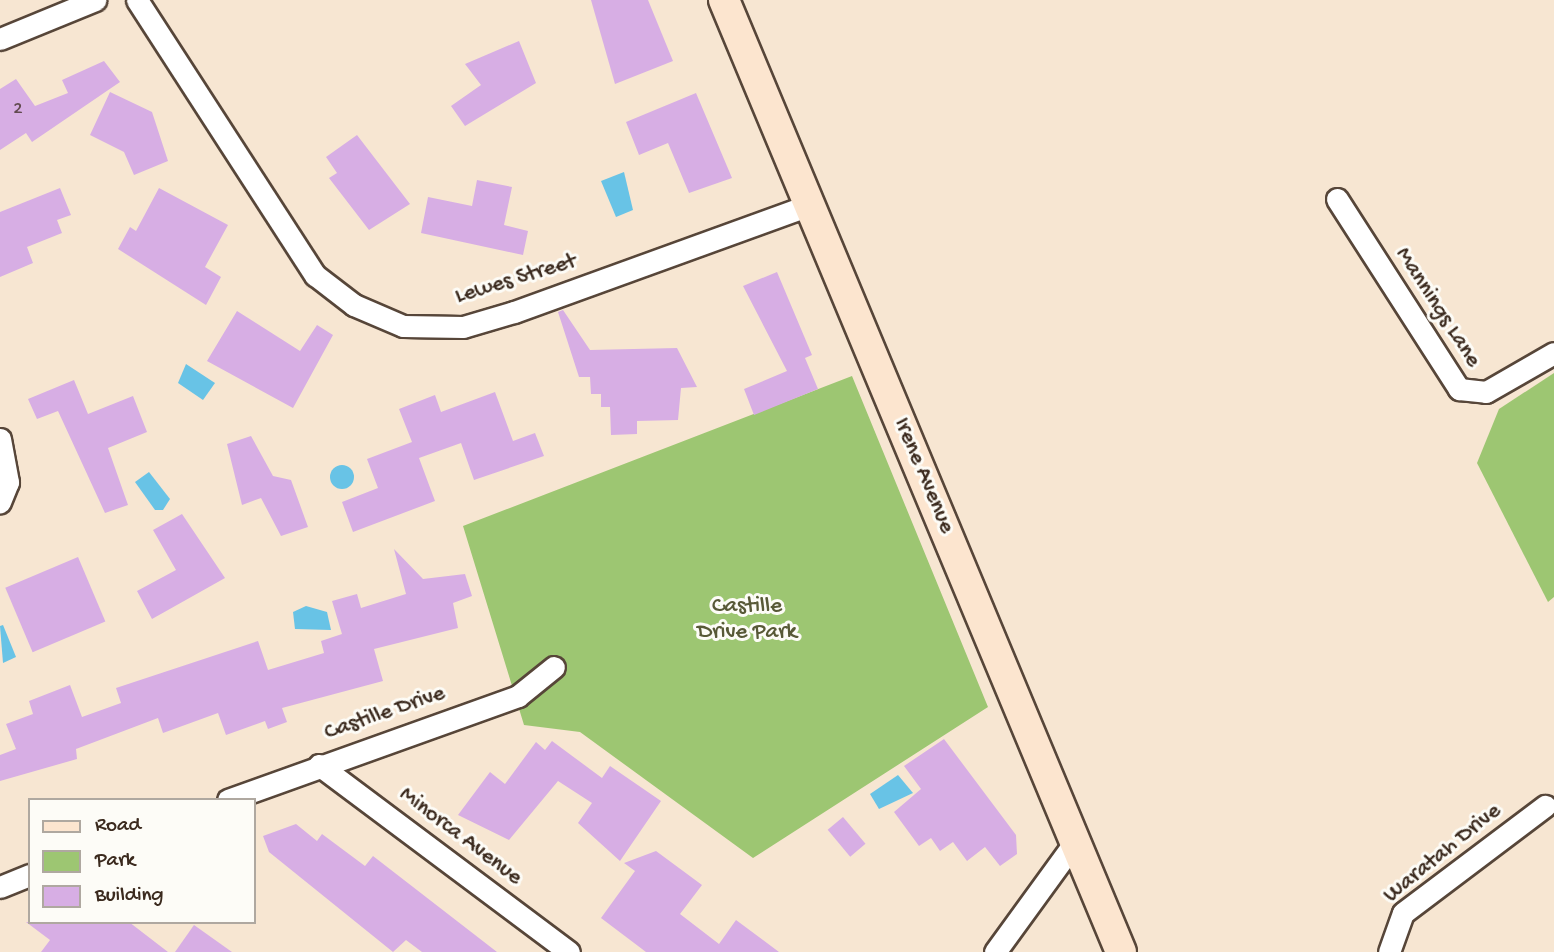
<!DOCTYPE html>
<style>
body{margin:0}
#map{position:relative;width:1554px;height:952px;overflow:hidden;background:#f7e6d2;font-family:"Gochi Hand",sans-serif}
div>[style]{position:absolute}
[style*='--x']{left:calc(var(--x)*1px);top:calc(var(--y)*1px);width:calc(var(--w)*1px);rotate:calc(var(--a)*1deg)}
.green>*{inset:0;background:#9dc672}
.water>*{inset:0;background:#68c3e6}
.round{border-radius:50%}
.building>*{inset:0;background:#d7aee4;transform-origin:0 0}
.roads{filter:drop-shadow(2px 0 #574639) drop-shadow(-2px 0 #574639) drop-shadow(0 2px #574639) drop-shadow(0 -2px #574639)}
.street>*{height:21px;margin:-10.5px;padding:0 10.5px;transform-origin:10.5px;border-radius:10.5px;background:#fff}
.secondary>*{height:30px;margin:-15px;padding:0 15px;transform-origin:15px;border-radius:15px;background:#fce5cf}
span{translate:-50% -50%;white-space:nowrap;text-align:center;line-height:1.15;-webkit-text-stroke:6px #fdfcf7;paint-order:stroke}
.number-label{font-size:19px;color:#624b50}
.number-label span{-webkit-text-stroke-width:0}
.street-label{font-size:23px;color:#3b2a1e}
.park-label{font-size:23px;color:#585937}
.legend{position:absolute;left:28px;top:798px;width:228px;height:126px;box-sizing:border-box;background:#fdfcf7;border:2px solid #afa8a0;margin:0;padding:9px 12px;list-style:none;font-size:21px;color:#3b2a1e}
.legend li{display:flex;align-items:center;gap:14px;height:35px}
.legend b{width:35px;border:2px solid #afa8a0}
</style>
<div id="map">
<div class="green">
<i style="clip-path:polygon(1554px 373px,1554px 597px,1548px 602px,1477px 463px,1499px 409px)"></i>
<i style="clip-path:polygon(852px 376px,988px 707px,753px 858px,580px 732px,524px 725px,463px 526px)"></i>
</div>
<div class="water">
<i style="clip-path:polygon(624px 172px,633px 210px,616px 217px,601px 181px)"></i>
<i style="clip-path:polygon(186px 364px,215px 383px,203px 400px,178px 383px)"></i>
<i class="round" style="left:330px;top:465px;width:24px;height:24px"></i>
<i style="clip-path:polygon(149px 472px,170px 499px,163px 510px,155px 510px,135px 482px)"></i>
<i style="clip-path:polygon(306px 606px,327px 612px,331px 630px,295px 629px,293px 612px)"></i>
<i style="clip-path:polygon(3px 625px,16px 657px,3px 663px,0 626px)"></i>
<i style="clip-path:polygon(898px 775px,913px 793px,879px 809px,870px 794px)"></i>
</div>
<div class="building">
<i style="clip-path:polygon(591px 0,648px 0,673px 61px,615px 84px)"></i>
<i style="clip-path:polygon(519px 41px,536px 83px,465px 126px,451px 106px,481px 85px,465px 64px)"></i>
<i style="clip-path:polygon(104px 61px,120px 82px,32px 142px,26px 133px,0 150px,0 89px,16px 79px,35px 106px,68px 93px,62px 80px)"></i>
<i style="clip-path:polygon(110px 92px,152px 112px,168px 161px,134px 175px,124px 152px,90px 135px)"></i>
<i style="clip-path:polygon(696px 93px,732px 178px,689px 193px,668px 143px,639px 155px,626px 122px)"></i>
<i style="clip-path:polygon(357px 135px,410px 204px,369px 230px,329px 178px,337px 173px,326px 157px)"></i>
<i style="clip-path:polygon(477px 180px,512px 187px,504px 225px,528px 231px,523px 255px,421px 233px,428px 197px,472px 206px)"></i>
<i style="clip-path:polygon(60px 188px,71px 215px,57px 220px,62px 233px,27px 247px,33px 263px,0 277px,0 212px)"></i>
<i style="clip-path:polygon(159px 188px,228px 225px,205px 267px,221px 277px,206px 305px,118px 249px,130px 227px,136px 231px)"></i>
<i style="clip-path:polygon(777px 272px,812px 355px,805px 358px,818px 389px,754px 415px,744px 389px,787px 371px,743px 286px)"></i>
<i style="clip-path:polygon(563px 310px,590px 350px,677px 348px,697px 387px,681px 388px,678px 420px,637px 421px,637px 434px,611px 435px,610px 407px,601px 407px,601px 394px,591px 394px,590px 377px,579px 377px,558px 312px)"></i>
<i style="clip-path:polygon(237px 311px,300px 351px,317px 325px,333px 335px,293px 408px,207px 361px)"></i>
<i style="clip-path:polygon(74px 380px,88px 414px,133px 396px,147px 432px,108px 448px,128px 505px,105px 513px,58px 411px,37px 419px,28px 399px)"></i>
<i style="clip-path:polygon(495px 392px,513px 441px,535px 433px,544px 456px,474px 480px,461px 443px,419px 458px,435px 501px,353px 532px,342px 502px,378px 488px,367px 459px,412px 442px,399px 409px,435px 395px,441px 412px)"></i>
<i style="clip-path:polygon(251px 436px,273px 476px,291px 480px,308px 527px,281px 536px,261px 498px,242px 505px,227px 444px)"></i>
<i style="clip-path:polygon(182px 514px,225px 578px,152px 619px,137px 591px,176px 570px,153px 530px)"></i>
<i style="clip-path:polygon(394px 549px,423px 579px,465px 574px,472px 596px,453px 603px,458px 628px,374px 649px,383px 681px,282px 708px,287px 722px,268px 729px,265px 721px,226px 735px,218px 713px,163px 733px,158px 718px,76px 749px,77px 759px,0 781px,0 755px,16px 749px,6px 724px,33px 714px,29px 701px,70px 685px,82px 717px,121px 703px,116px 688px,258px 641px,268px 670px,324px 653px,321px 641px,342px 634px,332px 601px,357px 594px,361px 608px,406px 594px)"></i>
<i style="left:78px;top:557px;width:70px;height:79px;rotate:67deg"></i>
<i style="clip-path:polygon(944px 739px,1016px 835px,1017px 854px,1000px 866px,985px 847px,967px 861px,953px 842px,940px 851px,931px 838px,919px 846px,894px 812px,921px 789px,904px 766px)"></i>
<i style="clip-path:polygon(552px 741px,602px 778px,610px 766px,661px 801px,620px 861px,578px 823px,592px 803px,558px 781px,509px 840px,458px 815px,490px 772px,505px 784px,536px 742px,545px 750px)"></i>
<i style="left:843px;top:817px;width:35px;height:20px;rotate:50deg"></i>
<i style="clip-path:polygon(296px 824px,317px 841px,322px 834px,365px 866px,373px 856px,497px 952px,422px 952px,406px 940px,393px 952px,269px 852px,263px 836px)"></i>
<i style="clip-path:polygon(656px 851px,702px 885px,680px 914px,719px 944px,736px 920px,779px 952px,646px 952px,601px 918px,635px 871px,624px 863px)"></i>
<i style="clip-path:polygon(26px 922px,129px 922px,168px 952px,41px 952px,50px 940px)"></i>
<i style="clip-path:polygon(194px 925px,232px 952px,175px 952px)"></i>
</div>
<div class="roads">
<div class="street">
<i style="--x:137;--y:0;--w:328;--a:57.1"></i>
<i style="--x:315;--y:275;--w:49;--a:37.6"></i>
<i style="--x:354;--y:305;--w:53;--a:23.2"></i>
<i style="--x:403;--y:326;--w:60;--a:1"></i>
<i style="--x:463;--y:327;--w:53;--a:-16.4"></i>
<i style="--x:514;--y:312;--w:315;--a:-19.9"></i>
<i style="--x:0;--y:39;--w:103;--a:-22.3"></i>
<i style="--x:1337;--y:199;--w:226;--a:57.3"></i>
<i style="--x:1459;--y:389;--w:27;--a:6"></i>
<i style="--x:1486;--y:392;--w:78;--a:-29.8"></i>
<i style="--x:0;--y:439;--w:44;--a:79.5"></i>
<i style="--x:8;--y:482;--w:22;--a:112"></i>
<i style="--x:319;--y:765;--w:312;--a:36.8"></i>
<i style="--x:228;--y:800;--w:308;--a:-19.7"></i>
<i style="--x:518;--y:696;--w:46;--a:-38.9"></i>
<i style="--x:0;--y:887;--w:32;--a:-22"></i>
<i style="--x:995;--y:952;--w:136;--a:-54"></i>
<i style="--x:1389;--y:952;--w:41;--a:-70.3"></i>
<i style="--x:1403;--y:913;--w:178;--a:-37"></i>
</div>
<div class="secondary">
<i style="--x:724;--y:0;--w:1031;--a:67.36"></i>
</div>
</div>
<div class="number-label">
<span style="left:18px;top:110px">2</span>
</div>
<div class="street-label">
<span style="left:516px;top:280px;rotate:-17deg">Lewes Street</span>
<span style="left:1437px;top:308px;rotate:57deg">Mannings Lane</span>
<span style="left:923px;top:476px;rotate:67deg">Irene Avenue</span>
<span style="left:385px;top:714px;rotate:-19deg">Castille Drive</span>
<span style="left:460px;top:837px;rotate:37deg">Minorca Avenue</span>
<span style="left:1443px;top:854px;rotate:-39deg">Waratah Drive</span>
</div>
<div class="park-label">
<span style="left:747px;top:620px">Castille<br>Drive Park</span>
</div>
<ul class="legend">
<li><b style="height:9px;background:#fce5cf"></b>Road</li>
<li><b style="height:19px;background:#9dc672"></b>Park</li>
<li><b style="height:19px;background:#d7aee4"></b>Building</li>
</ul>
</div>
